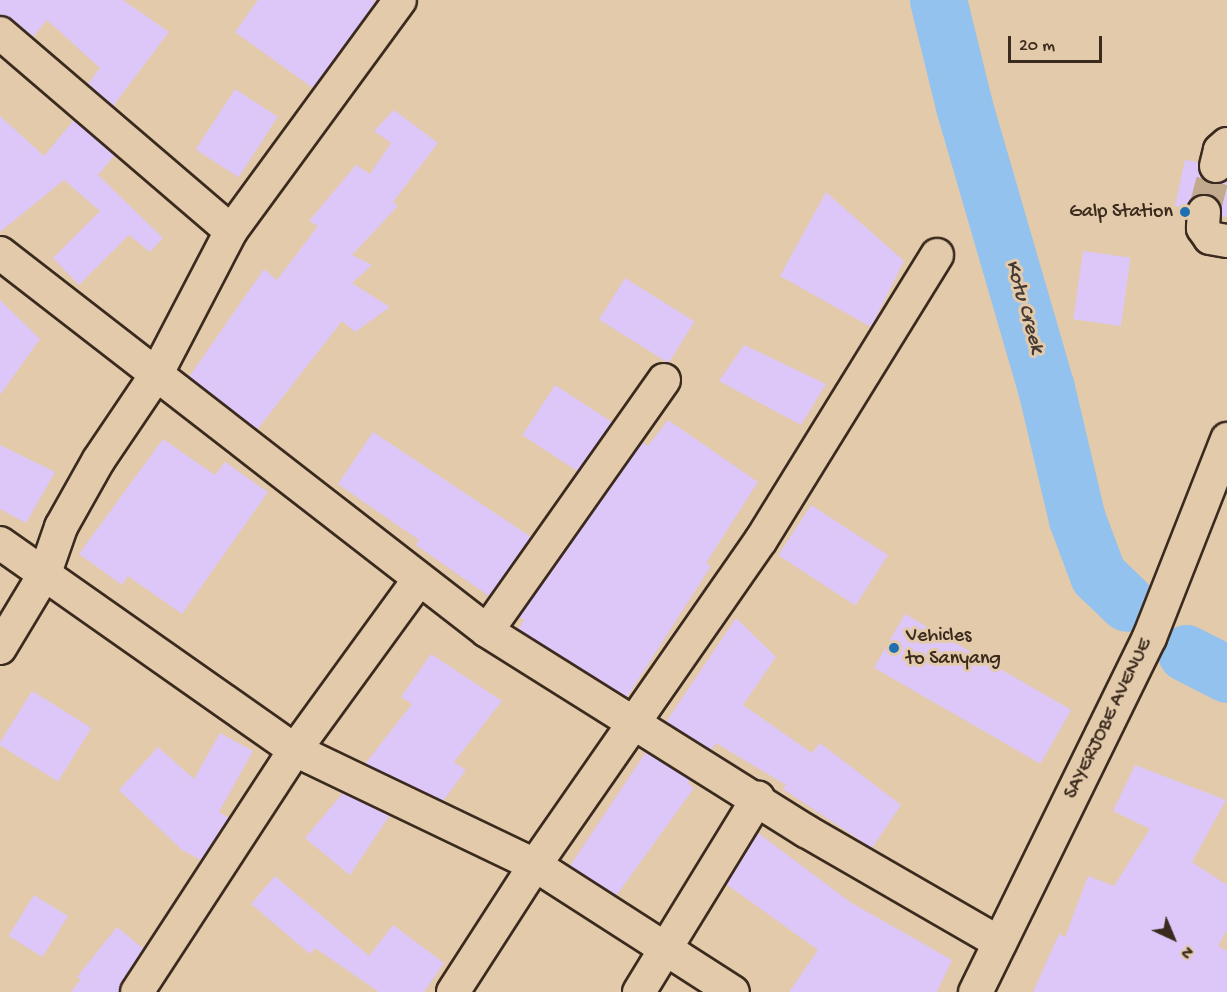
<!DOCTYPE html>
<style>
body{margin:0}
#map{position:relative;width:1227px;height:992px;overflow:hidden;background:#e2caaa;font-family:"Gochi Hand",sans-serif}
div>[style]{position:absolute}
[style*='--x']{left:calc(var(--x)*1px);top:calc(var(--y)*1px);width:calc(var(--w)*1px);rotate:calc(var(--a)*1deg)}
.river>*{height:57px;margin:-28.5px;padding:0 28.5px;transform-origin:28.5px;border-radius:28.5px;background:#94c2ee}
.building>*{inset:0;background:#ddc7f8;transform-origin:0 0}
.minor-tunnel>*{height:32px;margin-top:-16px;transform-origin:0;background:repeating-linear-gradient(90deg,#c1aa8e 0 32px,transparent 0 48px)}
.roads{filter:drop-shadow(2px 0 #3b2a1e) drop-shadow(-2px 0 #3b2a1e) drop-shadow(0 2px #3b2a1e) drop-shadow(0 -2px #3b2a1e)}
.minor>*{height:32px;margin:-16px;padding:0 16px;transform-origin:16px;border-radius:16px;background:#e2caaa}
.major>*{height:33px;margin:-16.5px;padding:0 16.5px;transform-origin:16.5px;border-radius:16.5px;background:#e2caaa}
.dots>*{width:16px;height:16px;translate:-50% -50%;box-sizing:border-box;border:3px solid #e2caaa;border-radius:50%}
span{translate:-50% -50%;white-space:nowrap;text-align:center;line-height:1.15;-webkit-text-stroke:6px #e2caaa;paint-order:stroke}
.poi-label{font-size:20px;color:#3b2a1e}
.right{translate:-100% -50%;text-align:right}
.left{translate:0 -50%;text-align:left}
.street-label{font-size:20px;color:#3b2a1e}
.water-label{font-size:21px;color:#443933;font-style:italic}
.north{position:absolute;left:1143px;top:908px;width:60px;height:60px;-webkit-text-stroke:4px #e2caaa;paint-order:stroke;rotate:136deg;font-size:16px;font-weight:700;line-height:24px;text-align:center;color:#3b2a1e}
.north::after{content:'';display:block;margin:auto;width:21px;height:27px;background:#3b2a1e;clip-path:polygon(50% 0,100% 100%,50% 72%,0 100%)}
.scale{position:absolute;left:1008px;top:36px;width:94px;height:27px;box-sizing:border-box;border:3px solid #3b2a1e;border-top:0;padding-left:8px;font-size:18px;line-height:21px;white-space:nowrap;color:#3b2a1e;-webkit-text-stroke:4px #e2caaa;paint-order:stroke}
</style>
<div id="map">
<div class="river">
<i style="--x:938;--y:0;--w:109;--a:76.2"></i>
<i style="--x:964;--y:106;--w:294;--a:73.8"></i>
<i style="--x:1046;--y:388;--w:135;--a:76.7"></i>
<i style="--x:1077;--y:519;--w:60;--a:69.4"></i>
<i style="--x:1098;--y:575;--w:40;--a:44"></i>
<i style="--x:1186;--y:653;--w:46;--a:27.1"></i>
</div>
<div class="building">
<i style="clip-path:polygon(0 0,123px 0,169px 32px,113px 106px,88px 84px,100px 68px,47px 20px,33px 37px,12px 19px,0 15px)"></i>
<i style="clip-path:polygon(258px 0,373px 0,376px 2px,313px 88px,235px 32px)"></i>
<i style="left:235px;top:89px;width:51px;height:72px;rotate:33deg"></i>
<i style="clip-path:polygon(394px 110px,438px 143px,393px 202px,398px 206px,352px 255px,372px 265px,352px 283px,390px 307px,355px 332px,342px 321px,257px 430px,189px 377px,264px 269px,277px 280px,318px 226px,309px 221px,356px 165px,370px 174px,391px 143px,374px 131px)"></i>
<i style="clip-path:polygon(0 116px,44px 156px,74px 120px,115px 155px,98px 175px,163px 238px,150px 252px,129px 235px,79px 285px,53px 258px,100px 211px,64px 180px,0 232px)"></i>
<i style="clip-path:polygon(1185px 160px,1198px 162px,1203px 178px,1211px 183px,1227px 180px,1227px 217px,1222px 216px,1214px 197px,1206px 194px,1196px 196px,1187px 209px,1175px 206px)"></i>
<i style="clip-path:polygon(826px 192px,904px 261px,871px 327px,780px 276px)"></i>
<i style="left:1083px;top:251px;width:48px;height:69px;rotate:8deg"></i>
<i style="left:625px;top:278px;width:82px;height:49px;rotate:32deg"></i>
<i style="clip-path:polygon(0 300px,40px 339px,0 395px)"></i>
<i style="clip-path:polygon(744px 345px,826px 384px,801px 425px,719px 381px)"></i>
<i style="left:555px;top:385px;width:68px;height:60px;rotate:33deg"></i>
<i style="clip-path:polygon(668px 420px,758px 482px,706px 563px,711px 566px,627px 697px,518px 629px,524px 620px,519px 617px,642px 442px,648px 446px)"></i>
<i style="clip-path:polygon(373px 432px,531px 537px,489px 596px,416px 545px,419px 540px,338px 484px)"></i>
<i style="clip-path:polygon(163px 439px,215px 475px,225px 462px,268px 492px,182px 614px,128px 576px,122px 585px,79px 554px)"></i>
<i style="clip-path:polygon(0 445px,55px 472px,26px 523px,0 509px)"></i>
<i style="left:811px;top:505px;width:92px;height:60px;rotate:33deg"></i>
<i style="left:905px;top:614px;width:192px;height:62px;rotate:30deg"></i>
<i style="clip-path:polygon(736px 618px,776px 657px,743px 705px,812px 753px,820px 743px,901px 805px,872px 848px,783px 789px,786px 785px,716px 743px,711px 750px,666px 722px)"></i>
<i style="clip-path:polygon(431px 654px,502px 701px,454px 762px,466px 770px,443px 801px,365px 764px,412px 704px,401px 697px)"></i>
<i style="left:32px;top:691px;width:70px;height:63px;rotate:32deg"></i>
<i style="clip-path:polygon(220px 733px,253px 751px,219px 812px,229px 818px,201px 860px,182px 850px,119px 790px,158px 747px,194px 779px)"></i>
<i style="clip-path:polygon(646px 752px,690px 780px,688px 783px,694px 788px,616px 896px,570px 866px)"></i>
<i style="clip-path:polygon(1135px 765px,1226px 800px,1192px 862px,1227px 885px,1227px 930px,1218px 946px,1227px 951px,1227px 992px,1033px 992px,1059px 934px,1065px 937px,1088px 876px,1114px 886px,1150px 829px,1113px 811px)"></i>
<i style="clip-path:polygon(343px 793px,390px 815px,350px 875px,305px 838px)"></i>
<i style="clip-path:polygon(758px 833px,850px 902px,952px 960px,937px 992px,789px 992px,818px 950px,726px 884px)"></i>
<i style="clip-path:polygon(275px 876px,369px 956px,393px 925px,444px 963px,424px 992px,379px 992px,315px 948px,310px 954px,251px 904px)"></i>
<i style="left:34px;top:895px;width:40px;height:48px;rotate:32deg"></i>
<i style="clip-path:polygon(117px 927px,144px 949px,119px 992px,71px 992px,81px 979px,77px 977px)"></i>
</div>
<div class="minor-tunnel">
<i style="--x:1204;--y:212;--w:48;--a:-75.4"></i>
</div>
<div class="roads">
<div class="minor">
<i style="--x:0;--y:33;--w:304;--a:40.6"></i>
<i style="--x:1216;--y:166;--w:16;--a:-76"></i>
<i style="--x:1220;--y:150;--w:9;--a:-41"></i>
<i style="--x:1204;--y:212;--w:16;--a:94"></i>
<i style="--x:1203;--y:228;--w:12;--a:55"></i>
<i style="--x:1210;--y:238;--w:17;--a:10"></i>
<i style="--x:0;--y:253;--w:616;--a:37.82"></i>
<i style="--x:487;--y:631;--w:377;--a:32.1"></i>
<i style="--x:806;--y:831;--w:224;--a:30"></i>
<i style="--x:0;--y:543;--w:360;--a:35.1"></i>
<i style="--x:295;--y:750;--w:266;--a:25.6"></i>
<i style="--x:535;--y:865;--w:235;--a:32.7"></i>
<i style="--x:487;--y:631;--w:307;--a:-54.8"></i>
<i style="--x:0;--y:648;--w:87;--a:-59"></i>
<i style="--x:45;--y:573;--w:49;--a:-70.8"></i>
<i style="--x:61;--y:527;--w:76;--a:-60.7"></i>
<i style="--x:98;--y:461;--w:104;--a:-56"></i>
<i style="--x:156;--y:375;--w:162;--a:-62.5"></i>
<i style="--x:231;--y:231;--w:286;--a:-53.8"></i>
<i style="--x:137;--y:992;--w:289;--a:-56.9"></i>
<i style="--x:295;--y:750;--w:209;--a:-54"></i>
<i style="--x:453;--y:992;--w:151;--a:-57.2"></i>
<i style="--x:535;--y:865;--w:396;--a:-55.2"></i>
<i style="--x:761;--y:540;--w:335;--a:-58.3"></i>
<i style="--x:639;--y:992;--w:228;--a:-58.5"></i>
</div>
<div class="major">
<i style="--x:975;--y:992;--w:395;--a:-63.9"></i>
<i style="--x:1149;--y:637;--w:213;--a:-68.5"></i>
</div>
</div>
<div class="dots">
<i style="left:1185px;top:212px;background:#1f6fb2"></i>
<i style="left:894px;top:648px;background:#1f6fb2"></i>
</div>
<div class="poi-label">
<span class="right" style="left:1173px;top:212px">Galp Station</span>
<span class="left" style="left:906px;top:648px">Vehicles<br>to Sanyang</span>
</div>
<div class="street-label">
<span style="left:1109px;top:719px;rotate:-64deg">SAYERJOBE AVENUE</span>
</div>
<div class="water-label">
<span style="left:1023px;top:307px;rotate:74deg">Kotu Creek</span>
</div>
<div class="north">N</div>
<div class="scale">20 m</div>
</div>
